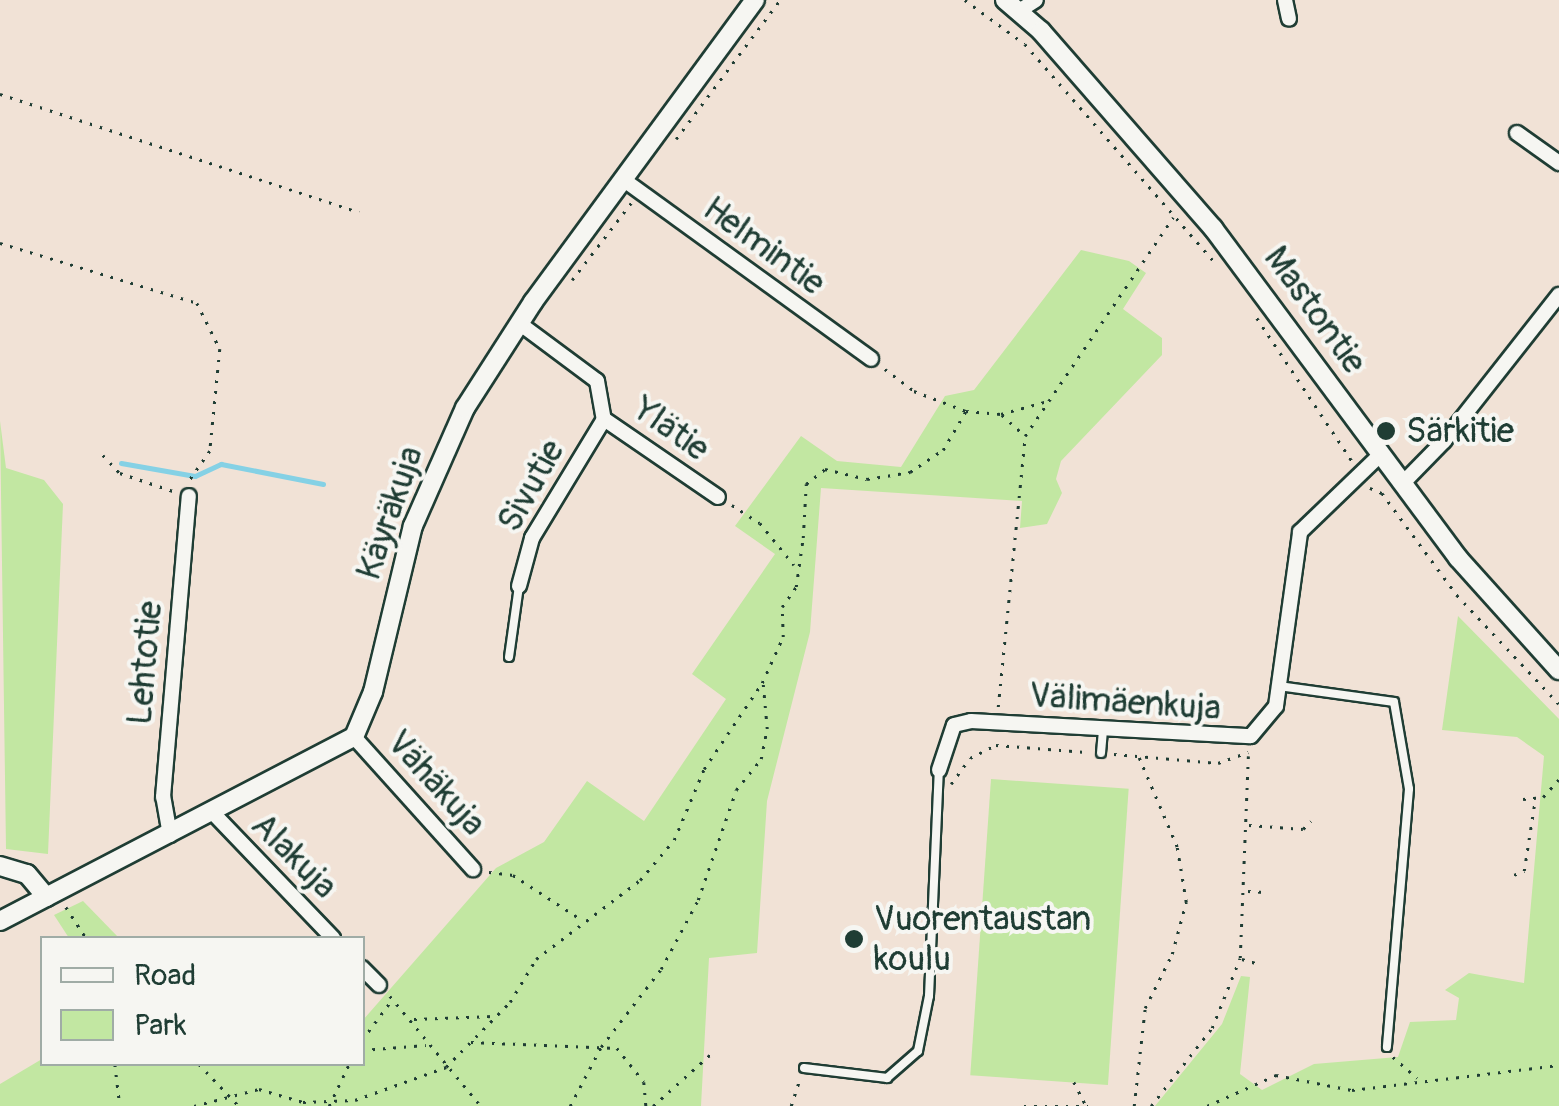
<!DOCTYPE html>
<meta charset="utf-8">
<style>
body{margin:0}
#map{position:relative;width:1559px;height:1106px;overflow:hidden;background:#f1e2d6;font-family:Pangolin,sans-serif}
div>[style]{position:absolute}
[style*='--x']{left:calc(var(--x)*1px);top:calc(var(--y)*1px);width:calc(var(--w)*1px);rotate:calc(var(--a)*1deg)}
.green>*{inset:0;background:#c2e7a2;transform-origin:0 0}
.stream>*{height:5px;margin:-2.5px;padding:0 2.5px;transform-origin:2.5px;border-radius:2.5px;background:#85d1e5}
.path>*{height:2.5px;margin-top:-1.25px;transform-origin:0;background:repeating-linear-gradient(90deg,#1f3d34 0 2.5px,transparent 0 10.5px)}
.roads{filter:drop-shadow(2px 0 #1f3d34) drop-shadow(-2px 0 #1f3d34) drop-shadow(0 2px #1f3d34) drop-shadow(0 -2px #1f3d34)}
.service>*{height:8px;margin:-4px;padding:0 4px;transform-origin:4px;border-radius:4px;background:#f6f6f2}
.minor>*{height:14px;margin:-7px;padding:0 7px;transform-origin:7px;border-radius:7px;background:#f6f6f2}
.tertiary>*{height:18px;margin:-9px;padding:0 9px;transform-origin:9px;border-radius:9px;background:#f6f6f2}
.dots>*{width:28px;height:28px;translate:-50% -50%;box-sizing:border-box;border:5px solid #f6f6f2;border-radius:50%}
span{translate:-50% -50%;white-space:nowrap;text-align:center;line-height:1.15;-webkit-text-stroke:8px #f6f6f2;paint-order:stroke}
.street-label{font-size:35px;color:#1f3d34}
.poi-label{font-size:35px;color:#1f3d34}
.left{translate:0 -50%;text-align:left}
.legend{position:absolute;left:40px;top:936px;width:325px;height:130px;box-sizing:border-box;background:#f6f6f2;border:2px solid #a0aca6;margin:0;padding:12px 18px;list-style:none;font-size:30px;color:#1f3d34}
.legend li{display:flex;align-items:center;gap:20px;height:50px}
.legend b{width:50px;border:2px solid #a0aca6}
</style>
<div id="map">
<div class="green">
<i style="clip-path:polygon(1081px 250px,1129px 261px,1146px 273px,1123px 309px,1162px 338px,1162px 355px,1061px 461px,1056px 479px,1062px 493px,1047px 524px,1020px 528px,1022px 501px,821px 488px,810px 632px,767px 801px,757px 953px,709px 958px,701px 1106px,0 1106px,0 1084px,42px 1059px,362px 1064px,363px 1020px,496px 868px,544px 842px,587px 781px,644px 821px,726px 699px,692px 674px,775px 554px,735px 526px,801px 436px,837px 461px,901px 467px,945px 396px,974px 390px)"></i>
<i style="clip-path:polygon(0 421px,6px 468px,44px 480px,63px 504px,48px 854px,6px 849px)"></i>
<i style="clip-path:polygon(1458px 616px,1559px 719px,1559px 1106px,1155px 1106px,1222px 1024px,1241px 976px,1250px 977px,1240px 1074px,1262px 1090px,1314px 1064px,1398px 1057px,1410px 1022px,1456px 1020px,1459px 998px,1445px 990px,1469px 973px,1524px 983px,1544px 756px,1517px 737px,1442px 730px)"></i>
<i style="left:991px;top:779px;width:138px;height:297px;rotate:4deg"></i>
<i style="clip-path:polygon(83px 901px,119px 938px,69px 938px,54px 915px)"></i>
</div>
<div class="stream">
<i style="--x:121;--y:463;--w:75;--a:10"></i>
<i style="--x:195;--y:476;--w:29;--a:-25"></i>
<i style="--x:221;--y:464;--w:104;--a:11.1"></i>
</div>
<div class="path">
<i style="--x:965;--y:0;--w:74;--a:36.3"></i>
<i style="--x:1025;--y:44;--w:286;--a:49"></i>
<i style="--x:0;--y:94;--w:378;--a:18.2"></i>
<i style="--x:676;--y:139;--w:174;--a:-53.2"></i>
<i style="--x:0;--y:243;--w:206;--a:16.9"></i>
<i style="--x:197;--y:303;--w:51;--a:63.4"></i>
<i style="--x:220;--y:349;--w:102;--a:95.6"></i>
<i style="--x:210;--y:451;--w:35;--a:125"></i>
<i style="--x:572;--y:280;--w:97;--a:-52.5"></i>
<i style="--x:1257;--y:318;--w:172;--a:56.4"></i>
<i style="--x:885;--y:369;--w:36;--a:37"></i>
<i style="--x:914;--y:391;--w:56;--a:21"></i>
<i style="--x:966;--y:411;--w:35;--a:5"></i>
<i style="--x:1001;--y:414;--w:45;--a:-15.6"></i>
<i style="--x:1002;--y:415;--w:31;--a:42"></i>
<i style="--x:103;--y:455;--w:25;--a:47"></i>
<i style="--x:120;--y:473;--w:56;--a:18.8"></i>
<i style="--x:1370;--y:488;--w:13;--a:23"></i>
<i style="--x:1382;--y:493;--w:127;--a:53.7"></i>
<i style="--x:1457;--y:595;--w:149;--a:46.9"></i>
<i style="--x:732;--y:505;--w:33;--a:33"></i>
<i style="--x:760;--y:523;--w:54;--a:51"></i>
<i style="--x:998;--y:707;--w:272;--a:-84.3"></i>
<i style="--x:1025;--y:436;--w:264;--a:-55.9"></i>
<i style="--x:1114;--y:754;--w:104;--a:4.9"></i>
<i style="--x:1218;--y:763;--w:32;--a:-20"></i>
<i style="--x:951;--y:784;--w:32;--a:-54"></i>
<i style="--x:970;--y:758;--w:29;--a:-27"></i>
<i style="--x:996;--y:745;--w:90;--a:4.4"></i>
<i style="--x:1523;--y:799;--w:20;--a:-6"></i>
<i style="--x:1543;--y:797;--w:24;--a:-48"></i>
<i style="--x:1249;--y:825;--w:54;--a:4.2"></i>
<i style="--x:1303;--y:829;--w:11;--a:-45"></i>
<i style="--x:489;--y:872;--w:24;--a:7"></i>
<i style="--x:513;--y:875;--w:82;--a:33.1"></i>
<i style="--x:1514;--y:875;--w:11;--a:-22"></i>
<i style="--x:1524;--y:871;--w:72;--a:-81.2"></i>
<i style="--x:1248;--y:891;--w:16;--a:4"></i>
<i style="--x:66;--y:907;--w:37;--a:57"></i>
<i style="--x:1242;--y:959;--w:18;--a:16"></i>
<i style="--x:390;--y:996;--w:143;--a:50.4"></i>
<i style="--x:414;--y:1019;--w:80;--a:-2.1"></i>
<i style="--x:362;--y:1040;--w:49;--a:-53.4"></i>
<i style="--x:471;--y:1042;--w:146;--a:2.4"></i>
<i style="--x:617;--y:1048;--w:43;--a:51.5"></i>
<i style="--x:644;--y:1082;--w:24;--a:85"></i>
<i style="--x:362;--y:1050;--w:64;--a:-4.5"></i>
<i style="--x:1393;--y:1057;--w:32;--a:41"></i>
<i style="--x:115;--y:1064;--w:42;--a:83.2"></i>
<i style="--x:199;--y:1064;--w:58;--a:46.4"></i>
<i style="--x:1074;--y:1082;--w:25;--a:63"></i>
<i style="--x:194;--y:1106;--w:67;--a:-14.7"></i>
<i style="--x:259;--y:1089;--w:46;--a:16.5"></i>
<i style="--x:303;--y:1102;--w:52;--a:-2.2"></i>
<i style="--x:355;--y:1100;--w:97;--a:-19.9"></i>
<i style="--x:446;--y:1067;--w:91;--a:-45.4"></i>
<i style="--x:510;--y:1002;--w:50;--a:-58.8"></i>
<i style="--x:536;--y:959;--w:131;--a:-37.2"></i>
<i style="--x:640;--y:880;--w:52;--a:-49.6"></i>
<i style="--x:674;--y:840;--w:77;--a:-67.1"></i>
<i style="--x:704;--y:769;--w:104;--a:-56"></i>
<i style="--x:762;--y:683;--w:51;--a:-65.5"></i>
<i style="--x:783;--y:637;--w:30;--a:-92"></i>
<i style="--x:782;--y:607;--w:24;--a:-55"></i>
<i style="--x:796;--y:587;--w:49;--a:-81.9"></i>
<i style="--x:803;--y:538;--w:54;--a:-86.8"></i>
<i style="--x:806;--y:484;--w:24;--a:-38"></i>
<i style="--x:825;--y:469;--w:43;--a:13.4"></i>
<i style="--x:867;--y:479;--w:44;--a:-9.2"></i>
<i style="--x:910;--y:472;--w:40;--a:-34"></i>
<i style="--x:943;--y:450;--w:45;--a:-59.5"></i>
<i style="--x:329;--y:1106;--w:47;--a:-64.5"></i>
<i style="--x:570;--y:1106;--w:67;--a:-62.3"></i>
<i style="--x:601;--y:1047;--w:98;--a:-52.4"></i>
<i style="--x:661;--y:969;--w:78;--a:-61.8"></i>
<i style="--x:698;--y:900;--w:116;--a:-70.9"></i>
<i style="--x:736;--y:790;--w:40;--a:-51"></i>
<i style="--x:761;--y:759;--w:31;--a:-79"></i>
<i style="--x:767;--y:729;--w:45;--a:-95.1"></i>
<i style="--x:653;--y:1106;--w:82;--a:-42"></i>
<i style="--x:791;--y:1106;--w:28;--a:-72"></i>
<i style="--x:1024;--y:1106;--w:64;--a:0"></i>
<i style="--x:1134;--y:1106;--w:99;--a:-83.6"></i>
<i style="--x:1145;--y:1008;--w:60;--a:-63.4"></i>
<i style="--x:1172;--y:954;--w:54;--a:-74.9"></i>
<i style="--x:1186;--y:902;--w:56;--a:-99.3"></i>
<i style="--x:1177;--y:847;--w:97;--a:-113.1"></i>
<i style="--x:1151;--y:1106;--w:99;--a:-52"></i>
<i style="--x:1212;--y:1028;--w:75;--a:-68.2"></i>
<i style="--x:1240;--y:958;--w:202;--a:-87.7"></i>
<i style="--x:1207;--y:1106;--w:76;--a:-24.2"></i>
<i style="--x:1276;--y:1075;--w:77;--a:11.2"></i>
<i style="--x:1352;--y:1090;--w:209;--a:-6.9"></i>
</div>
<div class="roads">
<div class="service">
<i style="--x:509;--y:657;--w:72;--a:-82"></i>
<i style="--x:1279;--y:686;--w:116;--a:7.9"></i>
<i style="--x:1394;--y:702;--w:88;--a:80.2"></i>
<i style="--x:1409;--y:789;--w:259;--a:94.9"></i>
<i style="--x:1101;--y:753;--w:23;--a:-85"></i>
<i style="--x:804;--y:1068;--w:84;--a:6.9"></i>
<i style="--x:887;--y:1078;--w:41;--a:-41.1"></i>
<i style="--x:918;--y:1051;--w:56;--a:-78.7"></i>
<i style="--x:929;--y:996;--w:226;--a:-87.5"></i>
</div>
<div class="minor">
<i style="--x:1285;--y:0;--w:19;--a:78"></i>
<i style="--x:1019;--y:11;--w:20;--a:-33"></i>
<i style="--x:1517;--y:133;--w:52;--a:35.5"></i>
<i style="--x:624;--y:180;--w:305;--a:35.9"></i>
<i style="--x:519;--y:323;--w:97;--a:36.6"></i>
<i style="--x:597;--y:381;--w:39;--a:80"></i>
<i style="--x:604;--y:419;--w:138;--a:34.4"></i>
<i style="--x:1402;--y:484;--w:60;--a:-45.7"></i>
<i style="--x:1444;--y:441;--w:186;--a:-51.8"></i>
<i style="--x:519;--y:586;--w:50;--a:-74.8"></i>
<i style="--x:532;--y:538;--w:139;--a:-58.8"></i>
<i style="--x:354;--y:737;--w:178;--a:48"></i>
<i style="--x:939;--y:770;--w:47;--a:-71.6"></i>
<i style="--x:954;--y:725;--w:17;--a:-13"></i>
<i style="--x:971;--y:721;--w:280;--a:3.1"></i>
<i style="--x:1251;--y:736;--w:39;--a:-50"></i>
<i style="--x:1276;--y:706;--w:176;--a:-82.1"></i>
<i style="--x:1300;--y:532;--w:112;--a:-43.9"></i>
<i style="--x:214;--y:814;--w:172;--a:46.2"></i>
<i style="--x:170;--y:835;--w:39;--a:-100"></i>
<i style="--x:163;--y:797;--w:302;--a:-85.1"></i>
<i style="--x:362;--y:968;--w:24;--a:45"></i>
</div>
<div class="tertiary">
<i style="--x:1005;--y:0;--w:48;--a:40.7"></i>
<i style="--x:1041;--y:31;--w:262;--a:48.9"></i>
<i style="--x:1213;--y:228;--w:411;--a:53.4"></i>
<i style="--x:1458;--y:558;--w:151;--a:48"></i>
<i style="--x:0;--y:866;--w:28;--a:17"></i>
<i style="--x:27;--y:874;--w:30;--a:50"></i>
<i style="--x:0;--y:921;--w:399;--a:-27.5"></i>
<i style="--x:354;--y:737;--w:49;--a:-67.1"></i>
<i style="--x:373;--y:692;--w:171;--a:-76.5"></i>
<i style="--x:413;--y:526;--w:129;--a:-66.2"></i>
<i style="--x:465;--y:408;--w:126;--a:-57.3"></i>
<i style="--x:533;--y:302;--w:375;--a:-53.7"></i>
</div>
</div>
<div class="dots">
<i style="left:1386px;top:431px;background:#1f3d34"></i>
<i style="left:854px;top:939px;background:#1f3d34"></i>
</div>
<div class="street-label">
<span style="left:764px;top:246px;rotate:36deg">Helmintie</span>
<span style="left:1315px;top:310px;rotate:54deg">Mastontie</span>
<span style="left:671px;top:429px;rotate:35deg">Ylätie</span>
<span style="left:531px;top:486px;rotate:-61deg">Sivutie</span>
<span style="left:390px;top:513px;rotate:-71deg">Käyräkuja</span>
<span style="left:145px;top:663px;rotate:-85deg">Lehtotie</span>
<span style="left:1125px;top:702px;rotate:4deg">Välimäenkuja</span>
<span style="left:436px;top:783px;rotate:48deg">Vähäkuja</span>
<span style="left:294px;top:856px;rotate:45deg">Alakuja</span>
</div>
<div class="poi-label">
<span class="left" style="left:1406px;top:431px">Särkitie</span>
<span class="left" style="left:874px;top:939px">Vuorentaustan<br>koulu</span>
</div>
<ul class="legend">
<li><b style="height:12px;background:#f6f6f2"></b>Road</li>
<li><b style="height:28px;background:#c2e7a2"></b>Park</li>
</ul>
</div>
